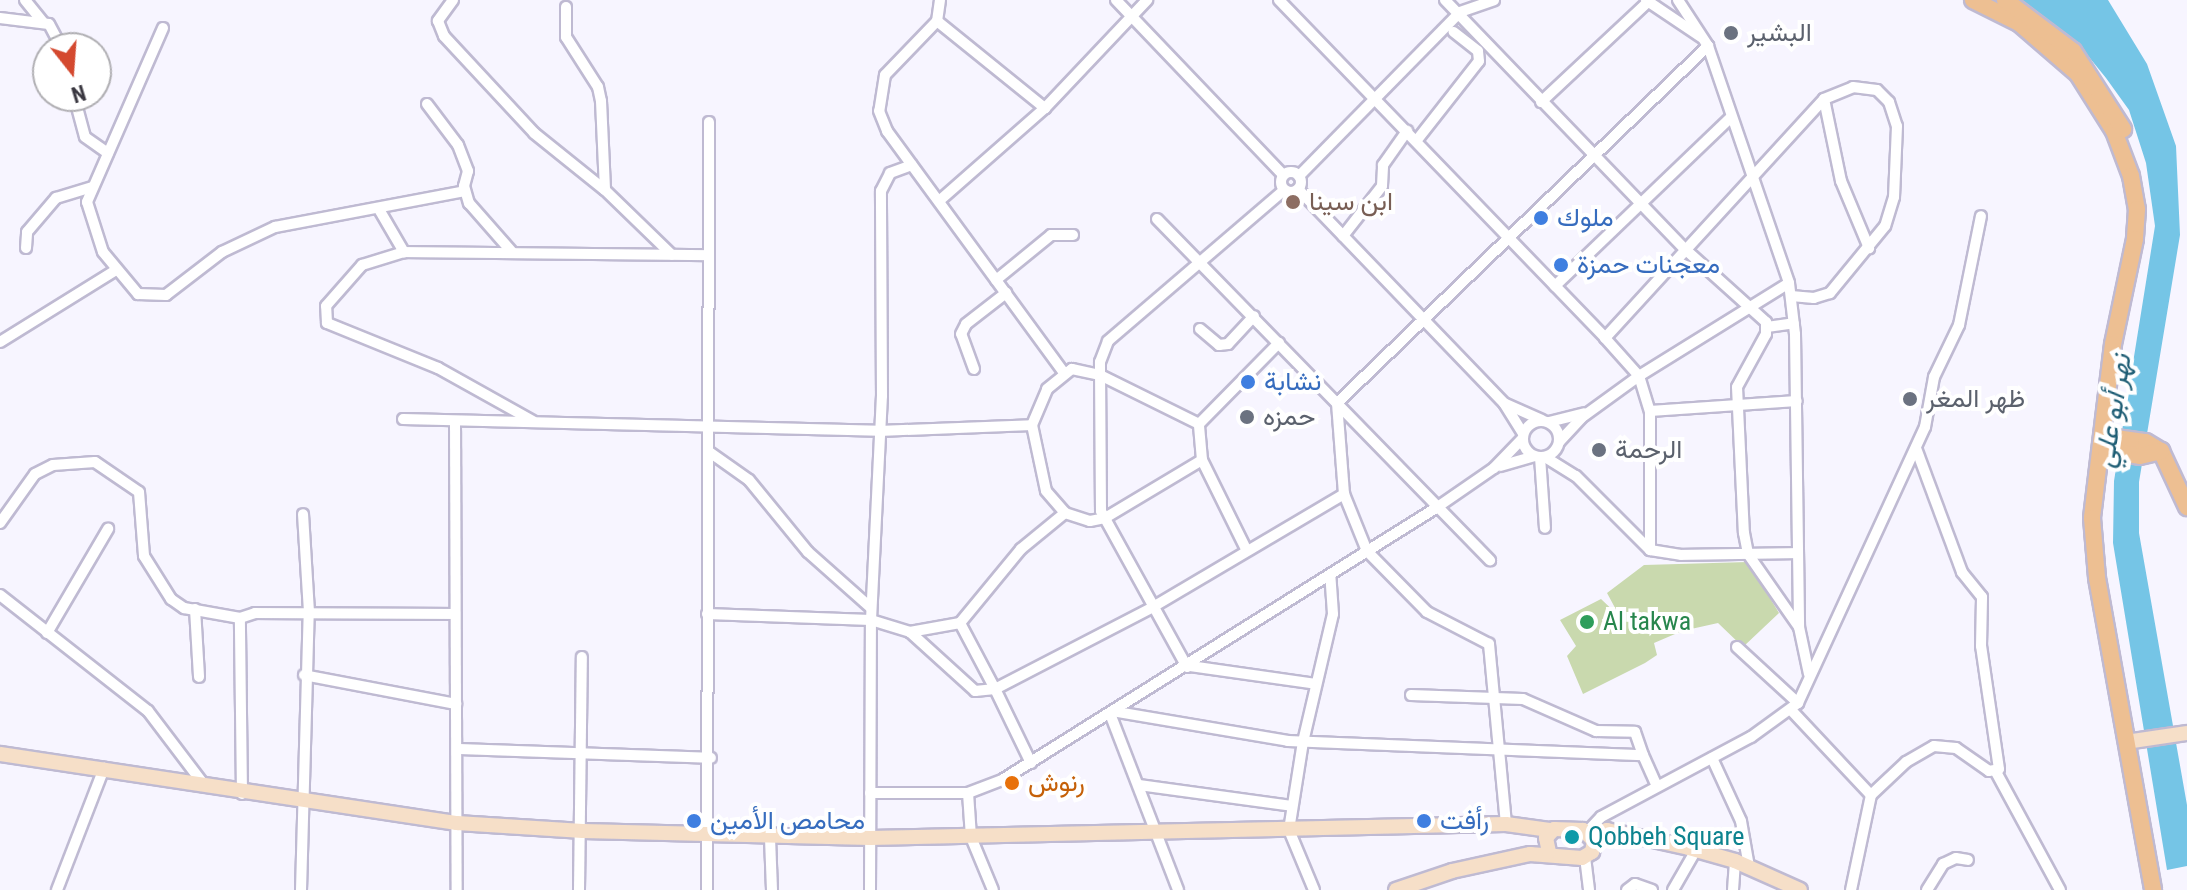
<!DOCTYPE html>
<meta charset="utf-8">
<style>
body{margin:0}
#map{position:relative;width:2187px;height:890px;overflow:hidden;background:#f7f5ff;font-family:"Roboto Condensed",Vazirmatn,sans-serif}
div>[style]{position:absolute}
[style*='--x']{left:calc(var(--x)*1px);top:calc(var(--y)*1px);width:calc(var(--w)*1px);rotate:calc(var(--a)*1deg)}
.green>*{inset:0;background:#c9d9ae}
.water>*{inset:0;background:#75c5e6}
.roads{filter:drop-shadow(2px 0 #bfbad2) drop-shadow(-2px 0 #bfbad2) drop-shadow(0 2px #bfbad2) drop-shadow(0 -2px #bfbad2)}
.street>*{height:10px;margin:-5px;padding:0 5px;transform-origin:5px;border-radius:5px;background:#fff}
.street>.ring{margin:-5px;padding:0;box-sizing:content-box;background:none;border:10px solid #fff;border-radius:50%}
.secondary>*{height:14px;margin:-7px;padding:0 7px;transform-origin:7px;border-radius:7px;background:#f6dfc8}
.primary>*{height:16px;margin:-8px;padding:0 8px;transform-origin:8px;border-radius:8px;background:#edbf92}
.dots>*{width:22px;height:22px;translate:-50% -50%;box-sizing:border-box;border:4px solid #fff;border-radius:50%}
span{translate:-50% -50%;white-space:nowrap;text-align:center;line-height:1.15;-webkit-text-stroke:8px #fff;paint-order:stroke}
.worship-label{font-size:26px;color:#5b616d}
.left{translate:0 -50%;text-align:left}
.education-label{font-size:26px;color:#785e54}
.shop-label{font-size:26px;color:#366cbe}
.leisure-label{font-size:26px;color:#27864d}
.food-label{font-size:26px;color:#c56008}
.culture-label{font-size:26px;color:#0d838f}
.water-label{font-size:28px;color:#1f5e75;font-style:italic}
.north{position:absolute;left:32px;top:32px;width:80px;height:80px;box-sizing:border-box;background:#fff;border:2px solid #b0afb3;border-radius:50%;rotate:163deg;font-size:22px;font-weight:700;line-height:32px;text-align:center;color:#3a3841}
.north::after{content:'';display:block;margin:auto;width:28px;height:36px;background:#d4492f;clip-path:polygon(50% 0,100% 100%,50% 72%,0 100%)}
</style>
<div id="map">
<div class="green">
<i style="clip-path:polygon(1748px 562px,1779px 613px,1743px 647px,1718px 623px,1682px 631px,1654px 643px,1657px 655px,1645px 663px,1583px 694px,1567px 656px,1576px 646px,1560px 620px,1601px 599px,1620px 617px,1607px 593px,1644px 565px)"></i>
</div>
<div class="water">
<i style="clip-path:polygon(2022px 0,2108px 0,2147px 64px,2176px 146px,2180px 235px,2139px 482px,2139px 533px,2187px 805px,2187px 866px,2167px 870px,2113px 543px,2114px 481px,2155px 226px,2146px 163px,2129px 110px,2106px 78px,2076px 41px)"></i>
</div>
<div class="roads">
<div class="street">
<i style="--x:25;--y:0;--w:28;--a:51"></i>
<i style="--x:453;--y:0;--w:26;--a:126"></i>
<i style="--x:438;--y:21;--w:16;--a:68"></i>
<i style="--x:444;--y:36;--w:132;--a:47.1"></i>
<i style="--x:534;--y:133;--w:91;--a:38.8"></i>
<i style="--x:605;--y:190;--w:93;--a:44.1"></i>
<i style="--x:940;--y:0;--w:21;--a:98"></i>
<i style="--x:937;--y:21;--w:75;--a:133.9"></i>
<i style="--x:885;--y:75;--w:36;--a:99"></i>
<i style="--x:879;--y:111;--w:22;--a:68"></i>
<i style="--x:887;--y:131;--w:300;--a:53.8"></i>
<i style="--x:1116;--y:0;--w:242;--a:46.3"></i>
<i style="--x:1279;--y:0;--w:470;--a:46"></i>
<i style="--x:1605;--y:338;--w:51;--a:48.2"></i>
<i style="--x:1639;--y:376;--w:37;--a:73"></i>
<i style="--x:1650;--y:411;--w:147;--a:-3.9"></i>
<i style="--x:1445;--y:0;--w:347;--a:46.1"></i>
<i style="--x:1686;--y:250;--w:108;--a:42"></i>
<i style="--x:1766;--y:322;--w:12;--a:90"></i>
<i style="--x:1766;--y:334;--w:60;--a:118.7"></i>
<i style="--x:1737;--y:387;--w:146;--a:87.3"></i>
<i style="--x:1744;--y:533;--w:21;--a:79"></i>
<i style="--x:1748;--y:554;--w:89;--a:55.1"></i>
<i style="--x:1646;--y:0;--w:66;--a:33.9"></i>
<i style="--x:1678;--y:0;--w:55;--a:56.9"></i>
<i style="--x:1708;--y:46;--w:250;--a:71.1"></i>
<i style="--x:1789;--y:283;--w:51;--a:83.3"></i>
<i style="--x:1795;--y:334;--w:293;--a:89.2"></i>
<i style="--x:1799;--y:627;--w:48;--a:78"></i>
<i style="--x:566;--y:7;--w:30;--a:90"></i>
<i style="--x:566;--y:37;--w:59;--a:57.4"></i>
<i style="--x:598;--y:87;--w:14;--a:78"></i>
<i style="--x:601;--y:101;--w:89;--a:87.4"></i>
<i style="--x:0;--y:18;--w:49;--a:7"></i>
<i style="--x:49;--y:24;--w:27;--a:62"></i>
<i style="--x:937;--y:21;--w:139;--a:38.9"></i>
<i style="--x:163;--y:28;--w:190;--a:113.6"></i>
<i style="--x:87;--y:202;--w:52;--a:72.3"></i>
<i style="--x:103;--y:252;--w:55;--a:50.2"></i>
<i style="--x:138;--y:294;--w:28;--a:2"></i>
<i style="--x:166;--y:295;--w:71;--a:-37.5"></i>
<i style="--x:222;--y:252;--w:59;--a:-25.3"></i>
<i style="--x:275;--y:227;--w:193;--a:-10.7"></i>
<i style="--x:74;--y:96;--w:42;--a:75"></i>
<i style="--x:85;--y:137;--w:28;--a:35"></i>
<i style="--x:1824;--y:99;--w:84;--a:78.3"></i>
<i style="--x:1841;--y:181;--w:73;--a:67.3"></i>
<i style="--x:1541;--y:102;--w:148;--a:-43.1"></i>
<i style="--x:427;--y:104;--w:51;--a:52.9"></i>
<i style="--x:458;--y:145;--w:28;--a:69"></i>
<i style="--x:468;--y:171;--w:16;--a:105"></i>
<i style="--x:464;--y:186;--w:18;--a:74"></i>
<i style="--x:469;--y:203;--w:65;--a:48.7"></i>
<i style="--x:1417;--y:140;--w:100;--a:-51.9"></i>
<i style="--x:1479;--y:61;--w:10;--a:-96"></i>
<i style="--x:1478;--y:51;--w:31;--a:-142"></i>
<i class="ring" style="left:1281px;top:172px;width:10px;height:10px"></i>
<i style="--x:1299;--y:176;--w:230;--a:-45.5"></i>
<i style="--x:1460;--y:12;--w:36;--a:-19"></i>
<i style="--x:1298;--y:189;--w:297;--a:46.1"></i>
<i style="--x:1504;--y:403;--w:36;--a:58"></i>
<i style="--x:939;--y:201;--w:141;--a:-41.3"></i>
<i style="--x:1045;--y:108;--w:149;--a:-46.6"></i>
<i style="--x:380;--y:211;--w:48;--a:59.7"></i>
<i style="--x:1157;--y:219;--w:477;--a:45.7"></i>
<i style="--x:1343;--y:236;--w:63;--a:-52"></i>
<i style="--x:1382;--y:186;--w:21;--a:-87"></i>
<i style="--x:1383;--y:165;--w:42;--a:-54.8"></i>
<i style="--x:26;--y:248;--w:16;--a:-86"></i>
<i style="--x:27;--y:232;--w:45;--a:-49.5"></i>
<i style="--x:56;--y:198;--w:37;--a:-17"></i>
<i style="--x:996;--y:280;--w:71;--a:-39.3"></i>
<i style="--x:1051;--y:235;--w:22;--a:0"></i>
<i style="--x:1555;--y:286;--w:244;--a:-43.8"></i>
<i style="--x:1767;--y:327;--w:27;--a:-8"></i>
<i style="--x:1200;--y:329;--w:25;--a:40"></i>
<i style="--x:1219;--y:345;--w:9;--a:-6"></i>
<i style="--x:1228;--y:344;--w:38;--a:-47"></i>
<i style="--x:1605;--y:338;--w:324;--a:-47.5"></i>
<i style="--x:1824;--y:99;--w:31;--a:-22"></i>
<i style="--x:1853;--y:87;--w:24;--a:7"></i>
<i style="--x:1877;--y:90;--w:17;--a:45"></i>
<i style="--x:1889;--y:102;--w:25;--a:72"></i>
<i style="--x:1897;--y:126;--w:71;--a:92.4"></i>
<i style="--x:1894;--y:197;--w:30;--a:107"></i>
<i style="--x:1885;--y:226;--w:87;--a:129.4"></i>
<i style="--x:1830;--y:293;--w:17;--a:163"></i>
<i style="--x:1814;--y:298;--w:23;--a:-175"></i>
<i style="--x:0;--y:342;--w:137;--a:-31.8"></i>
<i style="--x:974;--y:369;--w:37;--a:-110"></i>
<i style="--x:961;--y:334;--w:11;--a:-63"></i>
<i style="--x:966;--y:324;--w:51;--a:-37.8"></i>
<i style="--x:1506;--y:404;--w:39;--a:24"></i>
<i style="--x:403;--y:419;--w:476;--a:1.4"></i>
<i style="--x:879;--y:431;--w:153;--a:-2.2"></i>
<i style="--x:1032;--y:425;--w:67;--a:78"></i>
<i style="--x:1046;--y:491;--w:29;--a:49"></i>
<i style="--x:1065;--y:513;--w:26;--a:18"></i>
<i style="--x:1090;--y:521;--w:15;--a:-11"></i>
<i style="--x:1105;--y:518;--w:113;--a:-30.9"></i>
<i class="ring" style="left:1523px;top:421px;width:26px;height:26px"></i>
<i style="--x:455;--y:421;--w:469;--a:89.8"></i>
<i style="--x:533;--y:421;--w:109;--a:-150.8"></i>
<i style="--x:438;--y:368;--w:120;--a:-157.9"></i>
<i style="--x:327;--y:323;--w:17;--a:-93"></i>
<i style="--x:326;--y:306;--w:55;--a:-48.7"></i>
<i style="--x:362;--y:265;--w:44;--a:-17.2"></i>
<i style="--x:404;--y:252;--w:305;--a:0.6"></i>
<i style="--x:1549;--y:422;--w:36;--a:-14"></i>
<i style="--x:1032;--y:425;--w:39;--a:-67"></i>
<i style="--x:1047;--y:389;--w:32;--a:-39"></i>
<i style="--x:1072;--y:369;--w:29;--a:12"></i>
<i style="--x:1100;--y:375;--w:110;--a:26.3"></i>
<i style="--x:1559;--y:442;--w:33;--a:-47"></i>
<i style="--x:1581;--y:418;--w:72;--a:-35.9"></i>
<i style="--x:1639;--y:376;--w:176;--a:-31.8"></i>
<i style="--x:708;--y:451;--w:50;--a:35.3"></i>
<i style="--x:749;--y:480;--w:93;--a:50.7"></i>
<i style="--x:808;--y:552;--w:84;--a:41.6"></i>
<i style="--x:1540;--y:457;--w:71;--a:86"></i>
<i style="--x:1545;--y:457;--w:36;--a:32"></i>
<i style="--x:1576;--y:476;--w:105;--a:45"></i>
<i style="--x:1650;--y:550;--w:31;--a:9"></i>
<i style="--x:1681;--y:555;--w:116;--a:-1"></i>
<i style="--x:1500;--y:466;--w:35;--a:-16"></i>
<i style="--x:0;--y:523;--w:60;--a:-54.5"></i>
<i style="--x:35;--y:474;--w:20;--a:-27"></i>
<i style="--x:53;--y:465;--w:42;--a:-4.1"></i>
<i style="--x:95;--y:462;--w:53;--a:34.3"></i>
<i style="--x:139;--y:492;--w:64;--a:85.5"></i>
<i style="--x:144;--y:556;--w:51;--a:57.9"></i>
<i style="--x:171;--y:599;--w:16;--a:35"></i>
<i style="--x:184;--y:608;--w:57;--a:10.1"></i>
<i style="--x:1246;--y:549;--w:99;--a:-116.3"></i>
<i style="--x:1202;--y:460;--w:36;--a:-95"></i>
<i style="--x:1199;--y:424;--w:114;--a:-45.4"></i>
<i style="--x:1650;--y:550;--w:139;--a:-90"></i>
<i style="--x:0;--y:595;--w:188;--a:38.1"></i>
<i style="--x:148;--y:711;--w:94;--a:52.8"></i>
<i style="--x:195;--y:609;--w:68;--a:86.6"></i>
<i style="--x:707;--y:614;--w:164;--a:2.1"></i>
<i style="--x:871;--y:620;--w:41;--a:17.1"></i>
<i style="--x:910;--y:632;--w:88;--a:42.2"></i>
<i style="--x:975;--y:691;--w:20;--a:-6"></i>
<i style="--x:995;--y:689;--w:75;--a:-117.9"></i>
<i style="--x:960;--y:623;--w:51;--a:169.8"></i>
<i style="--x:960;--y:623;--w:96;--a:-50.5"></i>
<i style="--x:1021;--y:549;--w:57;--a:-39.3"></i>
<i style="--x:47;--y:633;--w:121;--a:-59.6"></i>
<i style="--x:1737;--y:647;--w:83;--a:42.6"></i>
<i style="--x:1190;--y:666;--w:127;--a:8.1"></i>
<i style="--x:1187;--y:667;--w:178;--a:-118.9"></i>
<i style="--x:1101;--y:511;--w:149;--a:-90.4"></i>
<i style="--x:1100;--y:362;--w:22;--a:-69"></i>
<i style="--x:1108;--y:341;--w:232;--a:-40.6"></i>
<i style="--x:304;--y:675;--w:155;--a:10.8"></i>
<i style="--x:1411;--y:695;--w:112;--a:2"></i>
<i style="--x:1523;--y:699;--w:80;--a:23.7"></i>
<i style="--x:1596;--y:731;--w:39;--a:1"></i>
<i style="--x:1635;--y:732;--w:24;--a:71"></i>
<i style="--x:1792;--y:711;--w:115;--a:46.8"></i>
<i style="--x:1871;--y:795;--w:97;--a:101.9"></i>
<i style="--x:1117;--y:712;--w:173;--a:9.6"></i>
<i style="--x:1288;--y:741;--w:355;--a:2.3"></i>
<i style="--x:1643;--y:755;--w:34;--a:66"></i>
<i style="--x:1111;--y:716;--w:186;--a:68.9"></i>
<i style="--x:457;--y:749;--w:254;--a:2"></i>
<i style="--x:1712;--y:758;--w:69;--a:65.3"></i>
<i style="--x:1741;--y:821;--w:47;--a:80.1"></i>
<i style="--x:1031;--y:763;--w:82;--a:-115.9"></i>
<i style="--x:995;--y:689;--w:178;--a:-27.4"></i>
<i style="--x:1153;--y:607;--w:222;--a:-30.6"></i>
<i style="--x:1996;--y:772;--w:134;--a:61.5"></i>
<i style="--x:1139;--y:785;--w:154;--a:7.8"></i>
<i style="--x:870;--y:793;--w:98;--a:0"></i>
<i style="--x:968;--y:793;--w:36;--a:-21"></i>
<i style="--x:1002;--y:780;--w:512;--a:-32.08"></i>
<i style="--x:1436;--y:508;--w:70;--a:-34.6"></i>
<i style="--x:1494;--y:468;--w:40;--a:-46"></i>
<i style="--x:968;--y:793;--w:44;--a:86.1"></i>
<i style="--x:971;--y:837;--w:57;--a:67.5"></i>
<i style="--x:242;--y:794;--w:176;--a:-90.7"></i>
<i style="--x:240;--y:618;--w:16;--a:-18"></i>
<i style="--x:255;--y:613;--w:200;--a:0.3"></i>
<i style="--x:1871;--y:795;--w:48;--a:-43.3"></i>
<i style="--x:1906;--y:762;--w:32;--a:-30"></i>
<i style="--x:1934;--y:746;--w:22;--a:5"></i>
<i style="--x:1956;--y:748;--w:40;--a:34.9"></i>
<i style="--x:1989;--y:771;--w:10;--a:-11"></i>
<i style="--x:1999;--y:769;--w:124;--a:-98.3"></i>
<i style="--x:1981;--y:646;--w:49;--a:-88.8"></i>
<i style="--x:1982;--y:597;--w:32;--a:-129"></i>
<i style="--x:1962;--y:572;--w:132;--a:-110.4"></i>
<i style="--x:1506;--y:824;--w:181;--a:-95.4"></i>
<i style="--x:1489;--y:644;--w:70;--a:-152.7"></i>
<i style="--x:1427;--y:612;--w:86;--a:-134.5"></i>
<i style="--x:1367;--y:551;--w:61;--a:-112"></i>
<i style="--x:1344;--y:494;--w:91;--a:-94.4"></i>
<i style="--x:1337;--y:403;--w:515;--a:-43.9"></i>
<i style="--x:1587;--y:832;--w:21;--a:-47"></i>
<i style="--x:1601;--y:817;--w:170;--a:-28.1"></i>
<i style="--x:1751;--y:737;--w:58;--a:-35.9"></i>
<i style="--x:1798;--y:703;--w:304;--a:-65.3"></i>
<i style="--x:1925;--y:427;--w:51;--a:-79.8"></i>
<i style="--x:1934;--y:377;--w:58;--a:-64.3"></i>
<i style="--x:1959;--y:325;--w:111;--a:-78.6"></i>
<i style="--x:770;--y:838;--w:52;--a:87.8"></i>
<i style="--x:1585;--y:857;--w:33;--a:83"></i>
<i style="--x:57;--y:890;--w:131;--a:-68.9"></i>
<i style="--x:301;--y:890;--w:278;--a:-88.4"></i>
<i style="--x:309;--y:612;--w:98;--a:-93.5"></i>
<i style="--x:579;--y:890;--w:233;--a:-89.3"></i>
<i style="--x:707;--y:890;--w:768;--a:-89.85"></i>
<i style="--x:870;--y:890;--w:270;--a:-89.8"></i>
<i style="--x:871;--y:620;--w:224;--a:-87.2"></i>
<i style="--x:882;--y:396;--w:205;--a:-90.3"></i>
<i style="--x:881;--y:191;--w:20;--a:-63"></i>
<i style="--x:890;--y:173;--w:23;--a:-20"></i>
<i style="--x:1314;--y:890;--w:65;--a:-112.6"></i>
<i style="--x:1289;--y:830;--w:89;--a:-81"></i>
<i style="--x:1303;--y:742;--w:131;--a:-76.8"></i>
<i style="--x:1333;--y:614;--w:39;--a:-94"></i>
<i style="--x:1627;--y:890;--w:10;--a:-37"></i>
<i style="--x:1635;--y:884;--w:18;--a:19"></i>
<i style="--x:1673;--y:890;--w:46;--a:-60.1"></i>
<i style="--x:1733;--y:890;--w:29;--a:-86"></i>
<i style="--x:1927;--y:890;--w:31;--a:-58"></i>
<i style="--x:1943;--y:864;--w:14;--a:-25"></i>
<i style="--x:1956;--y:858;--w:12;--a:9"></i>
</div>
<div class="secondary">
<i style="--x:2126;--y:742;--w:62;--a:-8.4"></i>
<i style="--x:0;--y:754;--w:462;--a:8.6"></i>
<i style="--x:457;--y:823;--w:126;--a:3.6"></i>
<i style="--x:583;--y:831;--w:287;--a:1.4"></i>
<i style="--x:870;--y:838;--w:636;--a:-1.26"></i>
<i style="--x:1506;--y:824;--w:44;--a:7.8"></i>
<i style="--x:1590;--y:835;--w:18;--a:-16"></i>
<i style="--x:1607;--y:830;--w:84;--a:12.4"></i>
<i style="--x:1689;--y:848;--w:48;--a:15.8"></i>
<i style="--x:1735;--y:861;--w:71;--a:24"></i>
<i style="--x:1396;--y:890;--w:59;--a:-18.7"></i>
<i style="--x:1452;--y:871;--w:80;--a:-12.3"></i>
<i style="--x:1530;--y:854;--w:52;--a:4.4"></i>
<i style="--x:1582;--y:858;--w:12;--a:-31"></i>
<i style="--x:1592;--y:852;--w:11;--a:-80"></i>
<i style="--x:1594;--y:841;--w:16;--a:-135"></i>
<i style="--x:1583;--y:830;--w:29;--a:-178"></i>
<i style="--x:1554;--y:829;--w:12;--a:132"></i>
<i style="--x:1546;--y:838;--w:14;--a:78"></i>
</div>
<div class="primary">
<i style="--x:1973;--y:0;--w:51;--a:26.6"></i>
<i style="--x:2019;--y:23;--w:78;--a:40.8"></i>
<i style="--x:2078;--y:74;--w:67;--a:57.7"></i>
<i style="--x:2114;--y:131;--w:48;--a:69.3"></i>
<i style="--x:2131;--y:176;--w:34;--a:80"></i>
<i style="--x:2137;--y:209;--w:30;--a:94"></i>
<i style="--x:2135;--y:239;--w:107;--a:101.8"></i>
<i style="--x:2113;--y:344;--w:175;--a:96.9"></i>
<i style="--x:2092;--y:518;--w:60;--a:85.2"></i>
<i style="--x:2097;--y:578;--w:317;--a:79.8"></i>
<i style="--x:2005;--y:0;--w:85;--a:36.9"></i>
<i style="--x:2073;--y:51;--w:93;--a:57.3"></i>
<i style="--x:2109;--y:437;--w:37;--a:8"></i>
<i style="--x:2146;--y:442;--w:17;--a:31"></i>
<i style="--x:2161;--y:451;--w:62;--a:65.1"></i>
<i style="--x:2106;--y:451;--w:34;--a:8"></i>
<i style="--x:2140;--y:456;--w:22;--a:-13"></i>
</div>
</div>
<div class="dots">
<i style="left:1731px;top:33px;background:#6b7280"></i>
<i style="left:1293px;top:202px;background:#8d6e63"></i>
<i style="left:1541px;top:218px;background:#3f7fe0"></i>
<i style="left:1561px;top:265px;background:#3f7fe0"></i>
<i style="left:1248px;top:382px;background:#3f7fe0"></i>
<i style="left:1910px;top:399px;background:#6b7280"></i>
<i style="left:1247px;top:417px;background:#6b7280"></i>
<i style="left:1599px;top:450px;background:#6b7280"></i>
<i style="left:1587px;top:622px;background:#2e9e5b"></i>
<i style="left:1012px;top:783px;background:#e8710a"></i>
<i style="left:694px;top:821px;background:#3f7fe0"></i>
<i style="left:1424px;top:821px;background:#3f7fe0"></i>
<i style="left:1572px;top:837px;background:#0f9aa8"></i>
</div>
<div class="worship-label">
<span class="left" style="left:1747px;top:33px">البشير</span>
<span class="left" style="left:1926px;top:399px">ظهر المغر</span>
<span class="left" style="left:1263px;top:417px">حمزه</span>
<span class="left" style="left:1615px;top:450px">الرحمة</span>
</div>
<div class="education-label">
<span class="left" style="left:1309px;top:202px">ابن سينا</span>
</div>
<div class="shop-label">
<span class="left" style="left:1557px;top:218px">ملوك</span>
<span class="left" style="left:1577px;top:265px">معجنات حمزة</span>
<span class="left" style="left:1264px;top:382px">نشابة</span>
<span class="left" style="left:710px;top:821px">محامص الأمين</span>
<span class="left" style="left:1440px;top:821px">رأفت</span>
</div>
<div class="leisure-label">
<span class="left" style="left:1603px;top:622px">Al takwa</span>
</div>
<div class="food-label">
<span class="left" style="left:1028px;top:783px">رنوش</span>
</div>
<div class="culture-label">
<span class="left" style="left:1588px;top:837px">Qobbeh Square</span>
</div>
<div class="water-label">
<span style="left:2113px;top:411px;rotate:-81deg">نهر أبو علي</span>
</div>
<div class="north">N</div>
</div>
